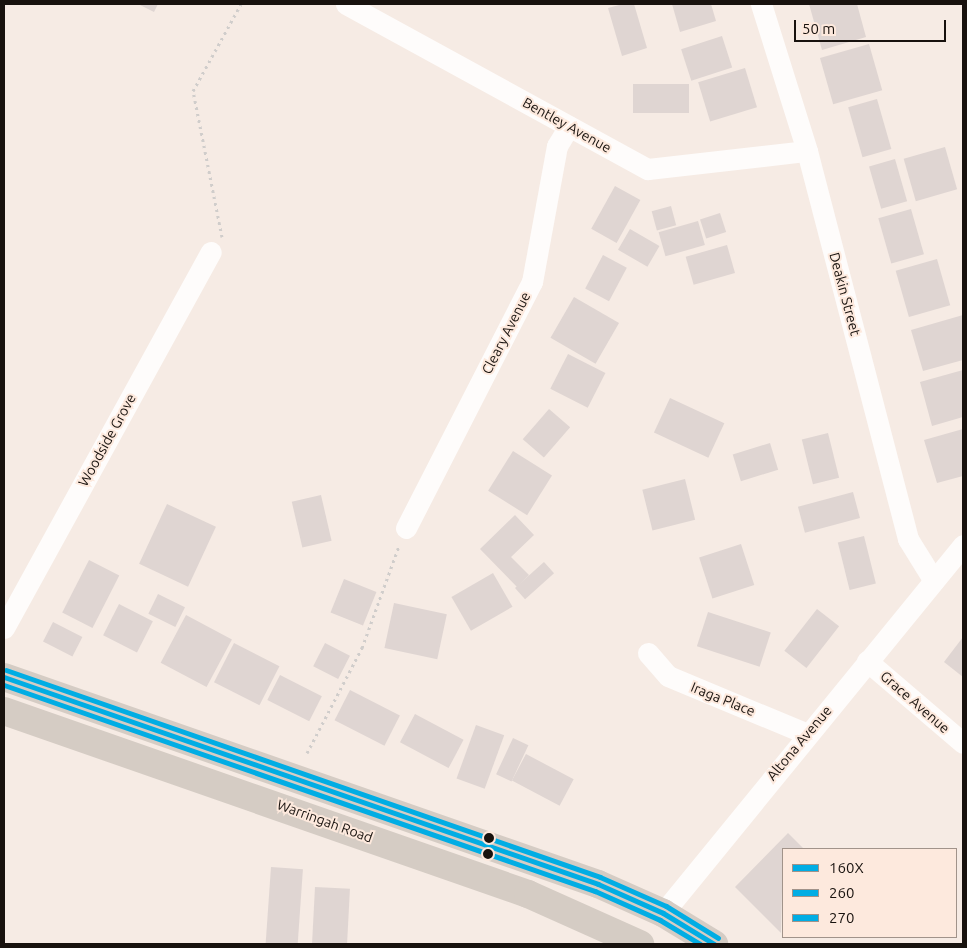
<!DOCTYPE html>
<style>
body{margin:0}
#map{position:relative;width:967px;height:948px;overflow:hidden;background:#f6ebe4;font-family:Ubuntu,sans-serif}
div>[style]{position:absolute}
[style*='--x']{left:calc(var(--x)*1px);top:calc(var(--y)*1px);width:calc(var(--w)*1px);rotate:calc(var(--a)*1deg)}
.building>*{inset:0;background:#dfd5d2;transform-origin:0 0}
.path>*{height:3px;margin-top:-1.5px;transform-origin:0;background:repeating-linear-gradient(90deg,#d0cdcb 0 2.5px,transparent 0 6.5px)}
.minor>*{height:21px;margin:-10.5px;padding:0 10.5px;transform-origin:10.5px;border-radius:10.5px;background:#fefcfb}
.trunk>*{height:28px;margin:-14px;padding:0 14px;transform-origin:14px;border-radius:14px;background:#d5ccc4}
.bus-1>*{height:5px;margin:-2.5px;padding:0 2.5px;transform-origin:2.5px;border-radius:2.5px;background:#01ade4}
.bus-2>*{height:5px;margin:-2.5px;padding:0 2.5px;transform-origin:2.5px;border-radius:2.5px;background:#01ade4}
.bus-3>*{height:5px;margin:-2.5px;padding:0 2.5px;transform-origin:2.5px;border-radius:2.5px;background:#01ade4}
.dots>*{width:14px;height:14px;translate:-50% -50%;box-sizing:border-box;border:2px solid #fde9dd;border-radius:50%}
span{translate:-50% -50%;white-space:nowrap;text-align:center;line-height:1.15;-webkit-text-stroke:4px #fde9dd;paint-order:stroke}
.street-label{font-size:14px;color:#18120e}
.frame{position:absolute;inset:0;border:5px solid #18120e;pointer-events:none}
.legend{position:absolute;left:782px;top:848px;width:175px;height:90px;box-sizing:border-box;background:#fde9dd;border:1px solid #a1938a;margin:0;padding:6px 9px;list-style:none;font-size:15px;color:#18120e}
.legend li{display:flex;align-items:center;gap:10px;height:25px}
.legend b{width:25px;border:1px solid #a1938a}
.scale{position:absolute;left:794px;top:20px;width:152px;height:22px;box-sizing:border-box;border:2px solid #18120e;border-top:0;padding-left:6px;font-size:15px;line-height:18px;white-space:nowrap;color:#18120e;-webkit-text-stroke:4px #fde9dd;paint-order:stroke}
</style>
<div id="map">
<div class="building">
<i style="clip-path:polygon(138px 4px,158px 4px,154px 12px)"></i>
<i style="clip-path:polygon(623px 4px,634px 4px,647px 48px,622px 56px,608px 8px)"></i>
<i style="clip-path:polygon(672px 4px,711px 4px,716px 21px,680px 32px)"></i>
<i style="clip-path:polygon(809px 4px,857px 4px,866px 37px,822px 50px)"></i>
<i style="left:722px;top:36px;width:33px;height:43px;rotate:72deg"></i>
<i style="left:869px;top:44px;width:48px;height:51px;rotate:74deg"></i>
<i style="left:745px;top:68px;width:41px;height:49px;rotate:73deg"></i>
<i style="left:633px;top:84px;width:56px;height:29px"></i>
<i style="left:877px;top:99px;width:52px;height:30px;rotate:74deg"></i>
<i style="left:945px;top:147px;width:44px;height:43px;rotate:74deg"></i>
<i style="left:895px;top:159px;width:44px;height:27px;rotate:74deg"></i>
<i style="left:615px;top:186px;width:29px;height:49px;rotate:29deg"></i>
<i style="left:671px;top:206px;width:20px;height:20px;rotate:75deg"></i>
<i style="left:911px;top:209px;width:47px;height:34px;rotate:74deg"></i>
<i style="left:720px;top:213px;width:20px;height:21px;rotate:72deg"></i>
<i style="left:698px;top:221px;width:25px;height:41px;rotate:74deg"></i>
<i style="left:630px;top:229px;width:34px;height:24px;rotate:30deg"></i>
<i style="left:727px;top:245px;width:29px;height:43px;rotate:74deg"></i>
<i style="left:603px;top:255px;width:27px;height:38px;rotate:28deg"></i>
<i style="left:937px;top:259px;width:48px;height:43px;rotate:74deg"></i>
<i style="left:574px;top:297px;width:52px;height:47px;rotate:30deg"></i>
<i style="clip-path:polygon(963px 315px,963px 360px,923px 371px,911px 330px)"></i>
<i style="left:568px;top:354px;width:42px;height:39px;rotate:27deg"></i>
<i style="clip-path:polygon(963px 370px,963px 417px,932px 426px,920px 382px)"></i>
<i style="left:670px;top:398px;width:60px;height:38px;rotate:25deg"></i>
<i style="left:549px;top:409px;width:28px;height:40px;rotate:41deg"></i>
<i style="clip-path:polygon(963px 429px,963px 476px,937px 483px,924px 440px)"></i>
<i style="left:828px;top:433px;width:46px;height:27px;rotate:76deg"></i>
<i style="left:770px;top:443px;width:28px;height:39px;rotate:73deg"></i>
<i style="left:513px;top:451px;width:46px;height:47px;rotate:32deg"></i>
<i style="left:685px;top:479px;width:42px;height:44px;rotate:76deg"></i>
<i style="left:853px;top:492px;width:27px;height:57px;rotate:75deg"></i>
<i style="left:321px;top:495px;width:47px;height:30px;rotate:77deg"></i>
<i style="left:167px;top:504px;width:54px;height:66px;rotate:25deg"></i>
<i style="clip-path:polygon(515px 515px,534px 535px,511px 557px,529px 575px,517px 587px,480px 549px)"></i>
<i style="left:864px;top:536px;width:49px;height:27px;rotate:76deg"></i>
<i style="left:741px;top:544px;width:43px;height:44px;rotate:72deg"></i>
<i style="left:89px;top:560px;width:34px;height:59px;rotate:27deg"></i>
<i style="left:544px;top:562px;width:15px;height:39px;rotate:48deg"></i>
<i style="left:493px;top:573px;width:39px;height:48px;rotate:60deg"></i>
<i style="left:344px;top:579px;width:35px;height:36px;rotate:22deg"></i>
<i style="left:158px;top:594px;width:30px;height:22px;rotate:26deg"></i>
<i style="left:394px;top:603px;width:54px;height:46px;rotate:12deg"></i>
<i style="left:119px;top:604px;width:38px;height:35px;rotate:27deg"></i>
<i style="left:817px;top:609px;width:28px;height:53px;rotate:38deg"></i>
<i style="left:708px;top:612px;width:66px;height:36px;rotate:18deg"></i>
<i style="left:186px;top:615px;width:52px;height:54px;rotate:28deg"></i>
<i style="left:53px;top:622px;width:33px;height:22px;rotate:27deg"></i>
<i style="clip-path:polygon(963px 637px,963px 677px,944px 662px)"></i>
<i style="left:234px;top:643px;width:51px;height:44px;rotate:27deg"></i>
<i style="left:325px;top:643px;width:28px;height:26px;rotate:27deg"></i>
<i style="left:280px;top:675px;width:47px;height:28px;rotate:27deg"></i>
<i style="left:350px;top:690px;width:56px;height:34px;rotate:27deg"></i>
<i style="left:415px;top:714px;width:55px;height:32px;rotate:28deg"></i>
<i style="left:476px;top:725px;width:30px;height:57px;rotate:20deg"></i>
<i style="left:513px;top:738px;width:17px;height:40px;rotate:25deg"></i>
<i style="left:526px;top:754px;width:54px;height:30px;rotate:28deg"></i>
<i style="clip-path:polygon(788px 833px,804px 849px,783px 849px,781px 933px,735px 887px)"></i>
<i style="left:271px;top:867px;width:32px;height:77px;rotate:4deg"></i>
<i style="left:315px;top:887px;width:35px;height:57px;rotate:3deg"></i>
</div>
<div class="path">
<i style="--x:222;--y:237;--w:149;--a:-101.2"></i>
<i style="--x:193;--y:91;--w:99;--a:-61.1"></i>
<i style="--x:307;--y:753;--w:119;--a:-62.4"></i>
<i style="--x:362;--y:648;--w:109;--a:-70.1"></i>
</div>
<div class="minor">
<i style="--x:346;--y:4;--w:344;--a:28.7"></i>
<i style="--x:648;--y:169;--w:160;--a:-6.5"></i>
<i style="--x:761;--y:4;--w:154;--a:72.6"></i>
<i style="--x:807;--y:151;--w:401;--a:75.4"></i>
<i style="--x:908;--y:539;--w:49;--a:58.2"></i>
<i style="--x:406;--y:528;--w:276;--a:-62.9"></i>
<i style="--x:532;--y:282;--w:138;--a:-79.6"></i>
<i style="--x:557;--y:146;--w:23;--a:-59"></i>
<i style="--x:4;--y:628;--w:429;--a:-61.2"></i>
<i style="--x:648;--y:653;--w:30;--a:49"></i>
<i style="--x:668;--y:676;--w:151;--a:22.6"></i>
<i style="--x:867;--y:661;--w:126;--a:40.5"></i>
<i style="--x:663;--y:913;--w:475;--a:-50.8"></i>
</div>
<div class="trunk">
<i style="--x:4;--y:677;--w:629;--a:19.21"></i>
<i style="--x:598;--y:884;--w:71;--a:24"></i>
<i style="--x:663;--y:913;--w:60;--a:31.3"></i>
<i style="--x:4;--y:711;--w:555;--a:19.25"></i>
<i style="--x:528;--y:894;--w:123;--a:24.1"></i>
</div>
<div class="bus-1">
<i style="--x:4;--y:677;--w:629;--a:19.21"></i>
<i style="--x:598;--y:884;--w:71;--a:24"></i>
<i style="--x:663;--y:913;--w:60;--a:31.3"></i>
</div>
<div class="bus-2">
<i style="--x:4;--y:685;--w:626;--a:19.22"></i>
<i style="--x:595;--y:891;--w:71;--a:24"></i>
<i style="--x:660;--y:920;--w:47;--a:31"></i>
</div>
<div class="bus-3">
<i style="--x:6;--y:670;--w:629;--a:19.21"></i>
<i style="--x:600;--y:877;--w:72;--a:23.7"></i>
<i style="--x:666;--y:906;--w:61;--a:31.6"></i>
</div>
<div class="dots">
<i style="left:489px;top:838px;background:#18120e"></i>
<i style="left:488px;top:854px;background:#18120e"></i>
</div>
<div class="street-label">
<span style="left:567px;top:125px;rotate:29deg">Bentley Avenue</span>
<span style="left:845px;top:294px;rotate:75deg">Deakin Street</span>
<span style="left:506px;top:333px;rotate:-63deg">Cleary Avenue</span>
<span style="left:107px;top:440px;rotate:-61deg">Woodside Grove</span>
<span style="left:723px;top:699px;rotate:22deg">Iraga Place</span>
<span style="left:915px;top:702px;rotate:41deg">Grace Avenue</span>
<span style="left:799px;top:743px;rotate:-50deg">Altona Avenue</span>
<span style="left:325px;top:821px;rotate:20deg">Warringah Road</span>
</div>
<div class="frame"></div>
<ul class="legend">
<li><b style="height:6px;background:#01ade4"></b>160X</li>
<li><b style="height:6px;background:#01ade4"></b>260</li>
<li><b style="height:6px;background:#01ade4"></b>270</li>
</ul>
<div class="scale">50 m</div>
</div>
